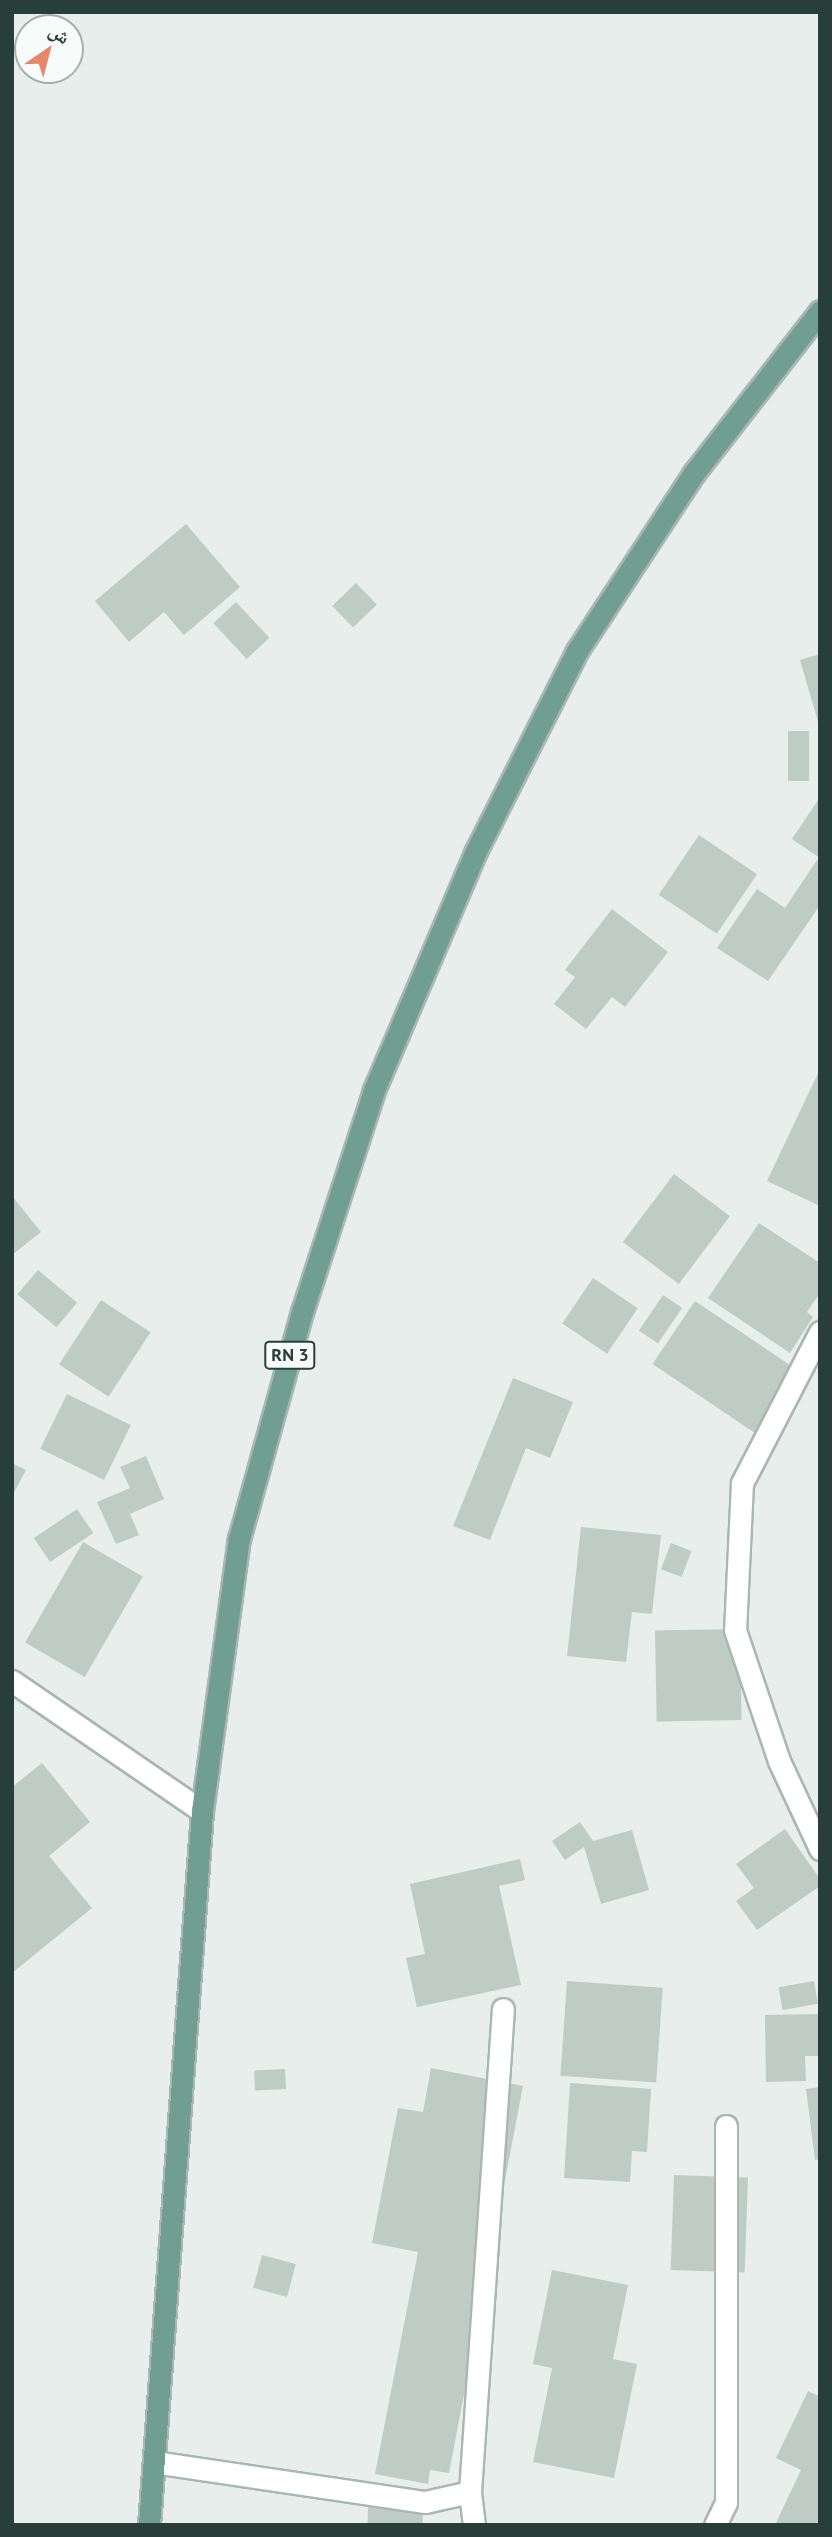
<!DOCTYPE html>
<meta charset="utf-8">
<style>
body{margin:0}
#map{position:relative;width:832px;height:2537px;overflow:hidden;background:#e7eeeb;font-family:"PT Sans","Noto Naskh Arabic",sans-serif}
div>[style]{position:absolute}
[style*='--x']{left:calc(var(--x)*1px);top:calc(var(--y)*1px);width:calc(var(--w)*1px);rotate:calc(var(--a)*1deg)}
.building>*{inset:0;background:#bfccc6;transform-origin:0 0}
.roads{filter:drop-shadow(2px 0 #aab6b2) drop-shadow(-2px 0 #aab6b2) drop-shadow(0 2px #aab6b2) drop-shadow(0 -2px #aab6b2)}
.minor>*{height:21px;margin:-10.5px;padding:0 10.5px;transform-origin:10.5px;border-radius:10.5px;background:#fff}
.major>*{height:21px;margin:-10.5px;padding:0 10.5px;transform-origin:10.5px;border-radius:10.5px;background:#709f91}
span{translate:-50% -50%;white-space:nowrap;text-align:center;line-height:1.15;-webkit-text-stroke:7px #f7fbf9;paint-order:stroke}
.shield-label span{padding:2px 5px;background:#f7fbf9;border:2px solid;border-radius:5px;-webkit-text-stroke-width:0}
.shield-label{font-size:18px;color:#273f38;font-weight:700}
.frame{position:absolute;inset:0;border:14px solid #273f38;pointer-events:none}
.north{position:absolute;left:14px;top:14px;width:70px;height:70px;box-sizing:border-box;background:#f7fbf9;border:2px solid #a4b0ac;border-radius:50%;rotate:35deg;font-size:19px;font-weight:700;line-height:28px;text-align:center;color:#273f38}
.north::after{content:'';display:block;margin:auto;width:24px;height:32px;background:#e6866d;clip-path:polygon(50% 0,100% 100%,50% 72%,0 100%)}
</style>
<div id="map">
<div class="building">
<i style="clip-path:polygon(186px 524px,240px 587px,184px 635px,164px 612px,129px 642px,95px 601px)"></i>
<i style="left:356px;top:583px;width:30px;height:33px;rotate:46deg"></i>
<i style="left:236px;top:602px;width:49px;height:31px;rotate:47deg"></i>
<i style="clip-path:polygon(820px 654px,820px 725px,819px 725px,800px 660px)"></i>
<i style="left:788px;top:731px;width:21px;height:50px"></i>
<i style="clip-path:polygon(820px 797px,820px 858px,792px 839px)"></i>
<i style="left:699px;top:835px;width:70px;height:72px;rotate:34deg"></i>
<i style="clip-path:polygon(817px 860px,820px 862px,820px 905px,768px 981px,717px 948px,757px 889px,785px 908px)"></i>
<i style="clip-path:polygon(612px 909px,668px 952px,625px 1007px,612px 997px,586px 1029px,554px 1004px,575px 977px,565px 970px)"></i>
<i style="clip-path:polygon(820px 1069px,820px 1206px,767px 1181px)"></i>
<i style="left:674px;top:1174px;width:70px;height:85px;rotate:37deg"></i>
<i style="clip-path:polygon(12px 1196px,41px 1232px,12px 1255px)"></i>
<i style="clip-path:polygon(759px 1223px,820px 1263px,820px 1293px,807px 1312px,813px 1317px,790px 1353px,708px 1298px)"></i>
<i style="left:38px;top:1270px;width:51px;height:32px;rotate:40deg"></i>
<i style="left:593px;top:1278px;width:54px;height:55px;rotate:34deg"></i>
<i style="left:663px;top:1295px;width:23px;height:43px;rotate:34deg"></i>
<i style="left:101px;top:1300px;width:59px;height:77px;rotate:33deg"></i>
<i style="left:695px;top:1301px;width:123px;height:76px;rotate:34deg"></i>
<i style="clip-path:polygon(513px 1378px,573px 1402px,550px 1458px,526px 1448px,490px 1540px,453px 1526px)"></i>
<i style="left:67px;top:1394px;width:71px;height:61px;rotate:26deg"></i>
<i style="clip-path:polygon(146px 1456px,164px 1499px,130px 1514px,139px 1535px,116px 1544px,97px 1502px,130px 1488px,120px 1467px)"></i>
<i style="clip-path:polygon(12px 1463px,26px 1470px,12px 1496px)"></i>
<i style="left:77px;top:1509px;width:29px;height:52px;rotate:56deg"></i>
<i style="clip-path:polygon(581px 1527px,661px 1535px,652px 1614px,632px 1612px,626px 1662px,567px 1656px)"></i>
<i style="left:83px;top:1542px;width:69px;height:116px;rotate:30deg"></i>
<i style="left:671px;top:1543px;width:22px;height:28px;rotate:21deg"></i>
<i style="left:740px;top:1629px;width:91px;height:85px;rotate:89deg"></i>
<i style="clip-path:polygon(42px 1763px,90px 1822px,49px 1856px,92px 1908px,12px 1973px,12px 1787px)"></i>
<i style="clip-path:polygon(580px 1822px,593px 1841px,632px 1830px,649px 1890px,601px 1904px,584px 1847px,565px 1860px,552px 1841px)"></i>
<i style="clip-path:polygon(785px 1829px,820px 1879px,820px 1886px,757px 1930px,736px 1901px,754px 1888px,736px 1864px)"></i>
<i style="clip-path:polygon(520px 1859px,525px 1880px,499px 1886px,521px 1985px,417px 2007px,406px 1958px,425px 1954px,410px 1884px)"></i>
<i style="left:567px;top:1981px;width:96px;height:95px;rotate:4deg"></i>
<i style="left:814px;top:1981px;width:23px;height:36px;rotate:80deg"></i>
<i style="clip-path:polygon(820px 2014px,820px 2056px,805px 2056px,806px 2081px,766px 2082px,765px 2015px)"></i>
<i style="clip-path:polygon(431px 2068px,523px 2086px,449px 2473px,430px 2470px,428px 2484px,375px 2474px,418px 2252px,372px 2243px,398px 2108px,423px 2112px)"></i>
<i style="left:285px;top:2069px;width:20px;height:31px;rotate:87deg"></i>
<i style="clip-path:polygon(570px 2083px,651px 2089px,647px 2152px,632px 2151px,630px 2182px,564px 2178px)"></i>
<i style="clip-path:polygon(820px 2087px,820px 2159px,815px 2160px,806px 2089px)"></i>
<i style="left:674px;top:2175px;width:74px;height:95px;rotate:2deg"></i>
<i style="left:262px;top:2255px;width:35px;height:34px;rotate:15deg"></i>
<i style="clip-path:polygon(552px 2270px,628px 2285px,613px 2359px,637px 2364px,614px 2478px,533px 2462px,552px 2368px,533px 2364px)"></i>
<i style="clip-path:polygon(808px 2391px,820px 2397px,820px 2525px,775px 2525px,801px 2470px,776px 2458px)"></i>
<i style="left:368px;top:2506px;width:55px;height:19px;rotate:1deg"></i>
</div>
<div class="roads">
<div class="minor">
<i style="--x:820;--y:1332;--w:170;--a:117.3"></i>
<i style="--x:742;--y:1483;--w:147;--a:92.7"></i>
<i style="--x:735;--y:1630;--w:138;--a:71.4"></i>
<i style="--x:779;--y:1761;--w:97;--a:65"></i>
<i style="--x:12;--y:1681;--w:230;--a:34.4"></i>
<i style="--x:154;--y:2462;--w:274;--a:8.4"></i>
<i style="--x:425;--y:2502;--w:46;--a:-12.5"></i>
<i style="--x:474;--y:2525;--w:33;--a:-97"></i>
<i style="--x:470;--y:2492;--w:484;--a:-86.1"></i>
<i style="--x:715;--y:2525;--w:25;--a:-64"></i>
<i style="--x:726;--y:2502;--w:376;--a:-90"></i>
</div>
<div class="major">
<i style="--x:149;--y:2525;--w:716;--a:-85.75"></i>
<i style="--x:202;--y:1811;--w:275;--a:-82.3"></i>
<i style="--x:239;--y:1539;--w:236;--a:-74.5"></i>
<i style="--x:302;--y:1312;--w:233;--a:-72"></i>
<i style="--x:374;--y:1090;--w:258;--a:-66.9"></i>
<i style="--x:475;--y:853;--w:226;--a:-63.2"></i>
<i style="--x:577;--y:651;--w:213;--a:-56.7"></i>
<i style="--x:694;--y:473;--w:205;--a:-52.1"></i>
</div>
</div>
<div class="shield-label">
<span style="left:290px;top:1355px">RN 3</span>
</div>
<div class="frame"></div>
<div class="north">ش</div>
</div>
